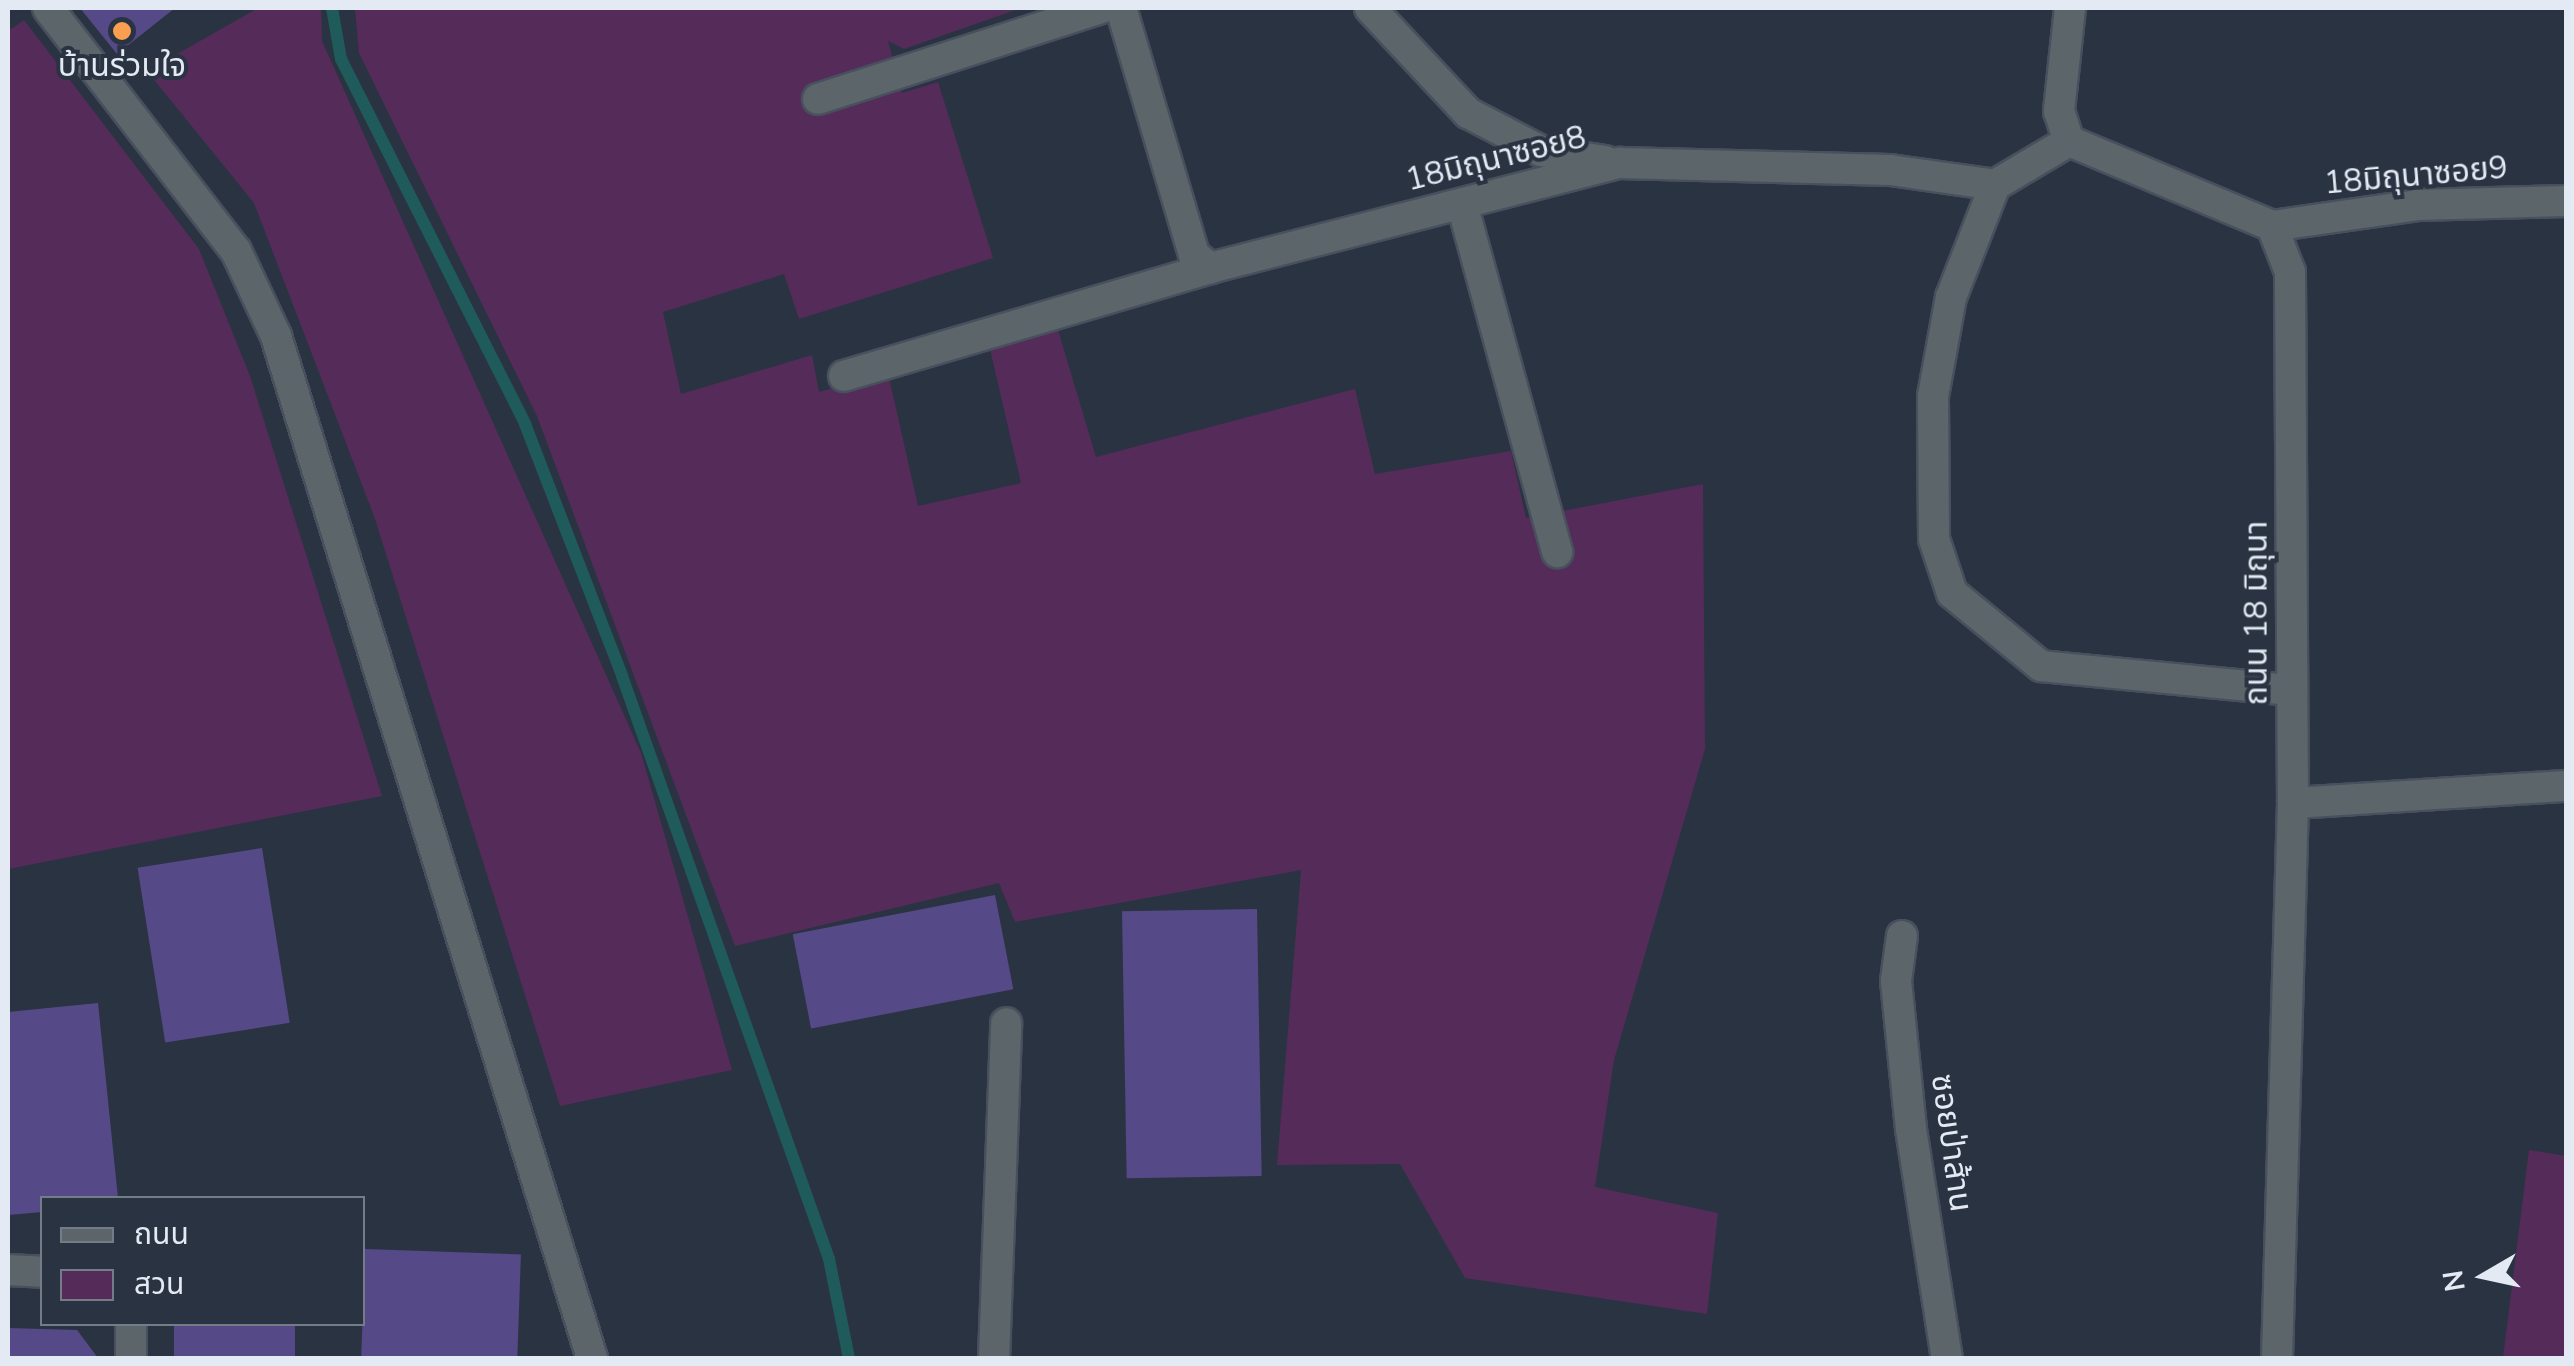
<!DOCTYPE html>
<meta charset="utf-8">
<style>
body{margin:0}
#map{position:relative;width:2574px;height:1366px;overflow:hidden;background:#2a3342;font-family:"Nunito Sans","Noto Sans Thai",sans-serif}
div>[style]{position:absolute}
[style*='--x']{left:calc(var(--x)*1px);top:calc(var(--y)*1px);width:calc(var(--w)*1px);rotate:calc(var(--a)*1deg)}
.green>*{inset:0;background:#552b5a}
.stream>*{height:12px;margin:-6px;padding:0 6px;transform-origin:6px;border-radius:6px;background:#205b5b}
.building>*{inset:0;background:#564988;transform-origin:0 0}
.roads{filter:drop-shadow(2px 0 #48505e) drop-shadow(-2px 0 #48505e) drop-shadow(0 2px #48505e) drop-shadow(0 -2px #48505e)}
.minor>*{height:30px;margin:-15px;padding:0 15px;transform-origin:15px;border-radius:15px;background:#5c666a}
.dots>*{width:28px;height:28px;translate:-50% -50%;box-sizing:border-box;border:5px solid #2a3342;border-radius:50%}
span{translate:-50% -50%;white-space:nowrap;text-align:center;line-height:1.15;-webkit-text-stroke:8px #2a3342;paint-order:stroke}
.poi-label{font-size:32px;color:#e4eaf4}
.street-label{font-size:32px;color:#e4eaf4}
.frame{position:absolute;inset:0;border:10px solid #e4eaf4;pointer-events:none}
.legend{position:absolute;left:40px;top:1196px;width:325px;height:130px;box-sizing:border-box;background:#2a3342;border:2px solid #747c89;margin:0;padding:12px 18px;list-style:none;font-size:30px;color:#e4eaf4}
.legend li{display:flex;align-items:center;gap:20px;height:50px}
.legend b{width:50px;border:2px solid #747c89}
.north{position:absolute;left:2434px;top:1226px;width:100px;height:100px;-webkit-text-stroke:8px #2a3342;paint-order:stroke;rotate:261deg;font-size:28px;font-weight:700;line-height:40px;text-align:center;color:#e4eaf4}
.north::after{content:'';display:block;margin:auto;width:35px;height:45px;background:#e4eaf4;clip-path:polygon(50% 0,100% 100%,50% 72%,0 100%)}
</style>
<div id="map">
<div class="green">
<i style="clip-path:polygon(258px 8px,321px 8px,322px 41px,641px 753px,732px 1070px,560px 1106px,374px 516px,254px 203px,147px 71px)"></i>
<i style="clip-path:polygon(355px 8px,1021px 8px,904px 49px,888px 41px,902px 93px,938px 82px,993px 258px,799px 319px,784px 274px,663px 312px,681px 394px,812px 355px,819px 392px,888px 373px,918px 506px,1021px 483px,990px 349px,1058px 330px,1096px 457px,1355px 389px,1375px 474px,1511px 451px,1526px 518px,1703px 484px,1705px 749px,1614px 1060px,1595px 1187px,1718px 1213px,1707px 1314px,1465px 1278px,1400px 1164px,1277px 1165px,1301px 870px,1015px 922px,999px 883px,735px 946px,537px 416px,359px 53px)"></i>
<i style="clip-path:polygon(24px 20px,199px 249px,250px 376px,382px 796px,8px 869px,8px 31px)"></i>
<i style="clip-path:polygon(2529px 1150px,2566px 1156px,2566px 1358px,2503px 1358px)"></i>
</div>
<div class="stream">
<i style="--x:332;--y:8;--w:52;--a:80"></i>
<i style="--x:341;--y:59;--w:409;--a:63.2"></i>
<i style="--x:525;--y:424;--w:270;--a:68.9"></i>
<i style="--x:622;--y:676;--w:619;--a:70.45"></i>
<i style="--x:829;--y:1259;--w:101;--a:78.6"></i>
</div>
<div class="building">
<i style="clip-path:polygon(80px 8px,175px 8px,117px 54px)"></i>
<i style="left:262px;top:848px;width:177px;height:126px;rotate:81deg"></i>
<i style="left:995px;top:895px;width:96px;height:206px;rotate:79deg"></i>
<i style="left:1257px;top:909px;width:267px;height:135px;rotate:89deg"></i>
<i style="clip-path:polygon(98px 1003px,118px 1198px,42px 1198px,42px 1212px,8px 1215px,8px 1012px)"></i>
<i style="left:365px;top:1249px;width:156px;height:109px;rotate:2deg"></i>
<i style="left:174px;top:1324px;width:121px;height:34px"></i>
<i style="clip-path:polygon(8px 1328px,77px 1330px,98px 1358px,8px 1358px)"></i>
</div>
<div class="roads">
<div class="minor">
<i style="--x:48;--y:8;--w:307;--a:52.3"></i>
<i style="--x:236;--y:251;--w:94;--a:64.8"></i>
<i style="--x:276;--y:336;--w:1070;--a:72.82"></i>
<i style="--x:1121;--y:8;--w:258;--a:73.5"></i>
<i style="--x:1194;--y:255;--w:21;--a:39"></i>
<i style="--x:1210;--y:268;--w:423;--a:-14.4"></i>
<i style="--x:1620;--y:163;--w:270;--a:1.5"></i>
<i style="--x:1890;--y:170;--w:106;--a:8.1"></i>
<i style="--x:1995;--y:185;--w:86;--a:-30.7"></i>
<i style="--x:1370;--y:8;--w:144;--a:47"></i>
<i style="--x:1468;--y:113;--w:82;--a:27.5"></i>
<i style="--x:1541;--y:151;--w:65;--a:8.9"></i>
<i style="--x:2070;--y:8;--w:104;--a:96.1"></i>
<i style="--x:2059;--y:111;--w:32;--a:72"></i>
<i style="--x:2069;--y:141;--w:220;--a:22.7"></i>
<i style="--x:2272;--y:226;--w:49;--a:68.6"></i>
<i style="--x:2290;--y:272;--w:531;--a:89.68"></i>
<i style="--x:2293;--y:803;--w:555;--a:91.65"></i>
<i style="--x:818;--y:99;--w:298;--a:-17.8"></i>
<i style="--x:1995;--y:185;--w:120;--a:111.4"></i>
<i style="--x:1951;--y:297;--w:101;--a:100.3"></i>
<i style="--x:1933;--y:396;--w:143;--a:89.6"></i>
<i style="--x:1934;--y:539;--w:57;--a:71.6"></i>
<i style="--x:1952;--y:593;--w:115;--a:39.4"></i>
<i style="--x:2041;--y:666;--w:252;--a:5.5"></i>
<i style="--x:1462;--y:204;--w:361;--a:74.7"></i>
<i style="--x:2272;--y:226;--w:147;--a:-8.2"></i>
<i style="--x:2417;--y:205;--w:149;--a:-1.5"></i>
<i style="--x:844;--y:376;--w:382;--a:-16.4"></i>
<i style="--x:2293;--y:803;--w:274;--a:-3.6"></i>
<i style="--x:1902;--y:936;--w:45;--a:97.6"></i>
<i style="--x:1896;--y:981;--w:149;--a:84.2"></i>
<i style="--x:1911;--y:1129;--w:232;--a:81.1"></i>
<i style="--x:8;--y:1270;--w:34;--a:3"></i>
<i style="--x:131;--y:1358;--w:34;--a:-90"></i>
<i style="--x:994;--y:1358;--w:335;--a:-87.9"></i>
</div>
</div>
<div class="dots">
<i style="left:122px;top:31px;background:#fa9f4f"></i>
</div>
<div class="poi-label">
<span style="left:122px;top:66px">บ้านร่วมใจ</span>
</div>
<div class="street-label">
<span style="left:1496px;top:159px;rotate:-14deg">18มิถุนาซอย8</span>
<span style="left:2416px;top:176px;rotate:-5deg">18มิถุนาซอย9</span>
<span style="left:2257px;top:613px;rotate:-90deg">ถนน 18 มิถุนา</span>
<span style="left:1951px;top:1143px;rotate:82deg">ซอยป่าส้าน</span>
</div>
<div class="frame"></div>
<ul class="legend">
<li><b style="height:12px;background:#5c666a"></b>ถนน</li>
<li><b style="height:28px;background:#552b5a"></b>สวน</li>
</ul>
<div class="north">N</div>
</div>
